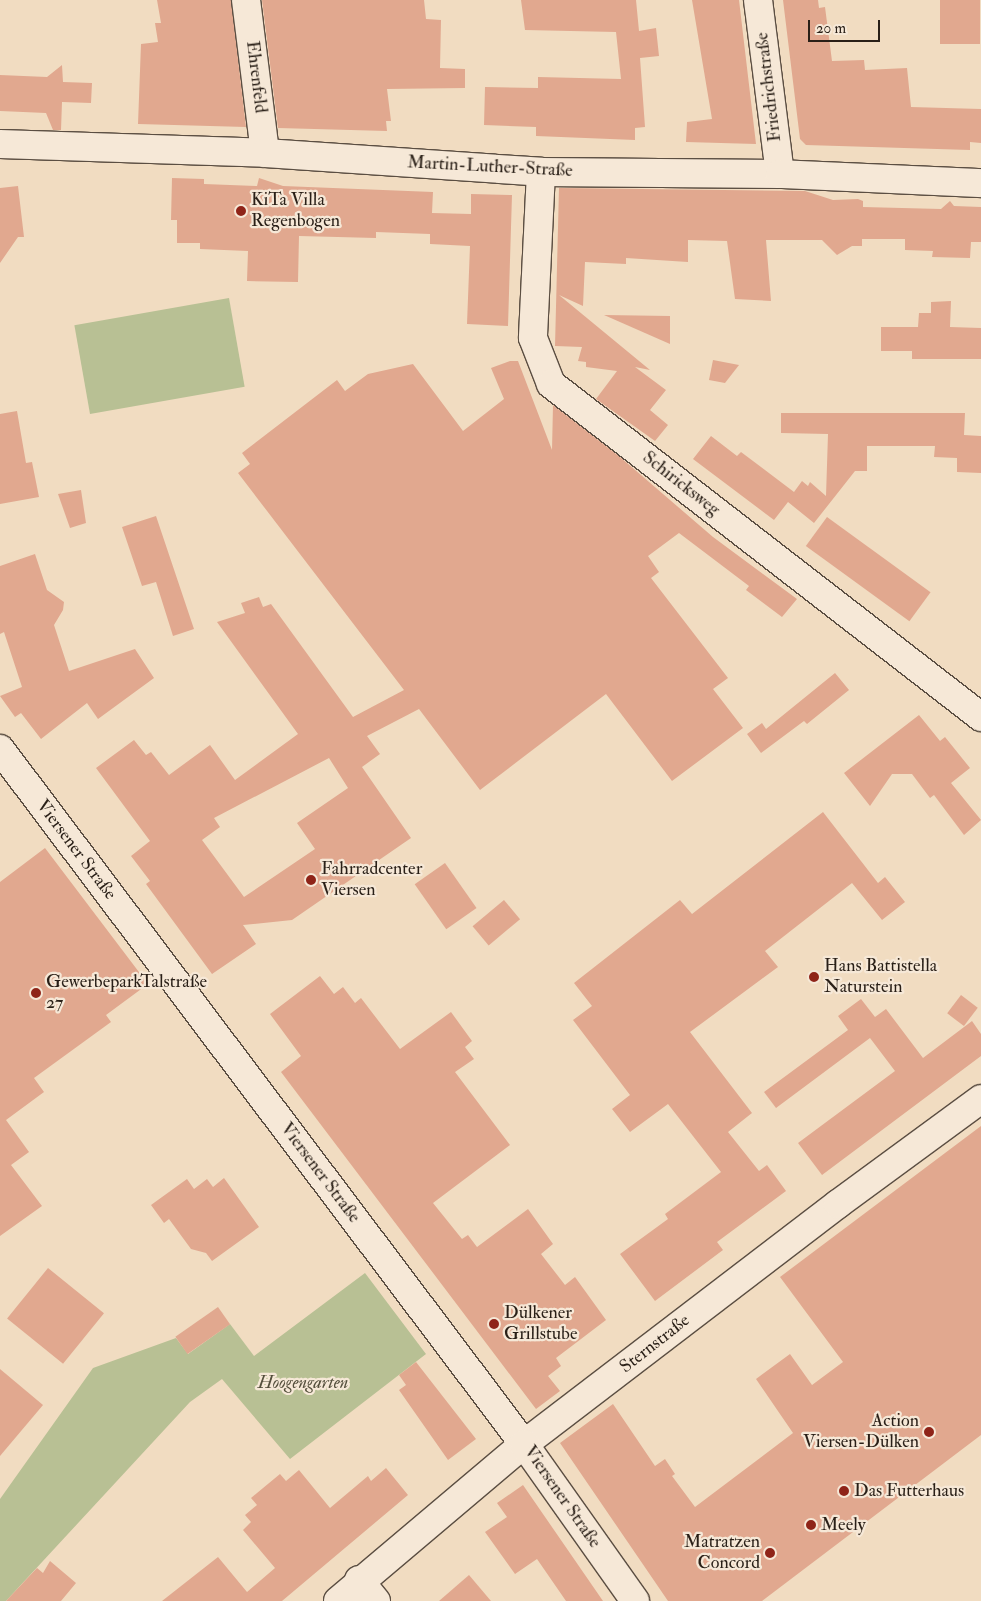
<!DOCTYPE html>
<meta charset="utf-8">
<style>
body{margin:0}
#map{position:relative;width:981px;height:1601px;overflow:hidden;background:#f1dcc1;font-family:"IM FELL Double Pica",serif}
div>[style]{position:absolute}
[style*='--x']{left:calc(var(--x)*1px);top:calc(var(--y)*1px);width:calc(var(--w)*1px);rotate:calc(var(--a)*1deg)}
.green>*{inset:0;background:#b8c094;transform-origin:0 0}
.building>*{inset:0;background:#e1a88f;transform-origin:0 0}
.roads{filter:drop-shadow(1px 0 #5b4e42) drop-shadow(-1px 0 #5b4e42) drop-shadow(0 1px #5b4e42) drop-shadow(0 -1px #5b4e42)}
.street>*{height:28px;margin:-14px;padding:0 14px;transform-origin:14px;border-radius:14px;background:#f6e8d7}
.secondary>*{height:28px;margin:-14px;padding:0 14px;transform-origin:14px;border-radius:14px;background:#f6e8d7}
.dots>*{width:14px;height:14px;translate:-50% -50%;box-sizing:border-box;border:2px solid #f6e8d7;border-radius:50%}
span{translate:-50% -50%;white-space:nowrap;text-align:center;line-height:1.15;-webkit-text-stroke:4.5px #f6e8d7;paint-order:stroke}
.street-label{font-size:18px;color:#291f17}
.poi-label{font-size:18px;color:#291f17}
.left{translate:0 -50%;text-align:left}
.right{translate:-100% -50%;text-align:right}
.park-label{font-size:18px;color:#544f3c;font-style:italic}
.scale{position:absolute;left:808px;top:20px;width:72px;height:22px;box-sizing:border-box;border:2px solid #291f17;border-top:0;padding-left:6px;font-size:15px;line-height:18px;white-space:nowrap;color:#291f17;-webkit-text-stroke:4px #f6e8d7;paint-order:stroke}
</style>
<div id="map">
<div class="green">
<i style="left:229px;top:298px;width:90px;height:157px;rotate:80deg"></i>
<i style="clip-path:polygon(365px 1273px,426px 1354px,290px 1459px,222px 1379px,190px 1402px,6px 1601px,0 1601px,0 1499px,93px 1368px,176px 1338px,188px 1354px,230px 1324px,254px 1356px)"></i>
</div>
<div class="building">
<i style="clip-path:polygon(157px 0,231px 0,246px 127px,138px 124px,141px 44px,158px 42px,155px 23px,161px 23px)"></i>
<i style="clip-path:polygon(262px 0,424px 0,426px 19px,441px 20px,440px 68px,465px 69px,465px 88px,387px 89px,391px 121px,386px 121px,387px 131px,278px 128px)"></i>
<i style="clip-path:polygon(521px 0,636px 0,639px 31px,656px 28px,659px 56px,640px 58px,645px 127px,635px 128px,635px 140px,536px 136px,536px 127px,484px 125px,485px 87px,538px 88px,538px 77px,621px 79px,616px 32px,525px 30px)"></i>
<i style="clip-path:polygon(692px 0,739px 0,756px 144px,686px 142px,687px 122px,712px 119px)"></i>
<i style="clip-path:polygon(783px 0,818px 0,819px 8px,825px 7px,832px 61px,864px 60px,865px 70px,907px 68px,911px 107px,981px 109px,981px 143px,970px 142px,970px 150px,806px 145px,800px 139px)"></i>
<i style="left:940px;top:0;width:40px;height:44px"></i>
<i style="clip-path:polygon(62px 65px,63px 82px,92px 83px,91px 103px,62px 102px,61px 130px,53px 130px,46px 113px,0 111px,0 75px,47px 77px)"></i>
<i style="clip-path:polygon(172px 178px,204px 179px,204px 184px,257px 186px,259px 178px,283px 186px,433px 192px,432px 213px,471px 214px,471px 194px,512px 195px,508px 326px,467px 324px,470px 246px,430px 244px,430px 234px,376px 232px,376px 238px,299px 236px,298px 282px,247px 281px,248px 251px,200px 249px,200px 243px,177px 243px,177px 220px,171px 220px)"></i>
<i style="clip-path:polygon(18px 186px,24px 237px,18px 237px,0 263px,0 188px)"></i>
<i style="clip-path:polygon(559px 188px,805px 191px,833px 200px,858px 199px,863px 201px,863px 207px,941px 209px,950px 201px,954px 206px,981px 207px,981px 242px,971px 242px,970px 258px,932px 257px,933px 251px,905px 250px,905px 239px,862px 239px,862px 246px,852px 246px,837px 255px,822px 240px,766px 240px,771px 301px,735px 299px,727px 241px,688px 240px,688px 262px,626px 258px,626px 264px,585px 262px,583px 306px,559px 295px,650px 370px,635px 367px,666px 390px,650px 410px,668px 425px,655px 441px,596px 399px,617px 371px,586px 367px,586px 362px,578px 361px,582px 347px,555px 346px)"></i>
<i style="clip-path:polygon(951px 301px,950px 327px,981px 328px,981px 359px,912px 359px,912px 351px,881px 351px,881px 327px,918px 327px,919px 313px,931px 313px,931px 302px)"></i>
<i style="clip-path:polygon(604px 315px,670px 316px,670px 344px)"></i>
<i style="clip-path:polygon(713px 360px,739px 365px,725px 383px,709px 380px)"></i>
<i style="clip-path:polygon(evenodd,510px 361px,518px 361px,552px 450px,553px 405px,620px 457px,713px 537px,797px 599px,782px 617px,746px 590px,749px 586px,679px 533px,648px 556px,659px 572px,651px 578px,728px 678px,713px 689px,743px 728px,672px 781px,606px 694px,480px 790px,419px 709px,367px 736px,380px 754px,362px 767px,411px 838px,292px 920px,243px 925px,256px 944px,212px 974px,146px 884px,150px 881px,131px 856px,150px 841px,96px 768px,134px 740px,146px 755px,151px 752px,169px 775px,210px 745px,235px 780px,298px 734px,217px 622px,245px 613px,241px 603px,259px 597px,263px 607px,271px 604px,353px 717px,404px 690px,238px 473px,250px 464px,242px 453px,337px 380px,345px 391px,368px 374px,413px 364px,463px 431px,504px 399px,491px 368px,510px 361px,329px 758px,348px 788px,297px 823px,315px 849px,244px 897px,202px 840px,220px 827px,214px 818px,329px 758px)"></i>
<i style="clip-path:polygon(17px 411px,26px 463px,32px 462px,39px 497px,0 504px,0 414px)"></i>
<i style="clip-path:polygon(781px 413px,965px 413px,964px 435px,981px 436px,981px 473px,957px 472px,957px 458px,934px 457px,935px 446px,867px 446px,867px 471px,855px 471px,814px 523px,788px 502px,774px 520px,693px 459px,711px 436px,737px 456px,741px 452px,794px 492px,802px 481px,808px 486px,810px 482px,826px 496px,828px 434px,781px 433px)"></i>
<i style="clip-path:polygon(81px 490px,86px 523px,70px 528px,58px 494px)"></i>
<i style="clip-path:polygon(156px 516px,194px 629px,173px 636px,156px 582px,142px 586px,122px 527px)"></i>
<i style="left:827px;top:517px;width:128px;height:36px;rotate:36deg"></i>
<i style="clip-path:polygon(35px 554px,47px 590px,64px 602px,63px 610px,54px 625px,69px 671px,135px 649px,154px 678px,98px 719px,87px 703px,41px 739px,21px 713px,15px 717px,0 696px,22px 687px,4px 632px,0 634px,0 566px)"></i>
<i style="clip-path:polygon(835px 673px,849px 690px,807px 724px,804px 721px,761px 753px,747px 734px,762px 723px,766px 729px)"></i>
<i style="clip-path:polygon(919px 715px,940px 741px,945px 737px,970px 768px,951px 783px,981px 820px,964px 835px,934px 795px,930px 798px,912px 774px,892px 774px,870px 806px,844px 773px)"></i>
<i style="clip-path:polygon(823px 812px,878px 883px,885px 877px,905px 902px,882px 920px,852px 883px,765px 951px,778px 967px,690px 1032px,752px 1113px,728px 1132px,759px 1171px,767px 1165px,786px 1191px,717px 1242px,723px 1250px,655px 1301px,620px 1254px,668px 1219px,665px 1214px,721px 1172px,668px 1104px,630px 1132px,612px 1109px,630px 1095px,573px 1020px,592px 1006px,574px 983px,680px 900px,692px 914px)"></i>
<i style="clip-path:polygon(45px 848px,148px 984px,106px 1015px,111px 1022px,34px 1078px,44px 1092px,6px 1120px,29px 1152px,11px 1165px,42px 1206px,0 1236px,0 882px)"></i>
<i style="left:445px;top:863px;width:55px;height:37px;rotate:55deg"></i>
<i style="left:504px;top:900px;width:25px;height:41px;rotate:50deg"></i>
<i style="clip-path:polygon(320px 976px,334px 994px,343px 987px,355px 1003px,361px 998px,400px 1049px,451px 1012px,472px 1041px,465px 1047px,474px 1059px,455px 1072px,510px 1145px,433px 1203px,462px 1239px,468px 1235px,477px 1247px,528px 1209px,553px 1244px,541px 1254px,565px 1285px,575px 1277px,606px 1320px,556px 1358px,561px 1366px,548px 1376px,560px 1391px,536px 1409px,281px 1072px,301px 1056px,270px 1014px)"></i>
<i style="left:961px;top:995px;width:21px;height:23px;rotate:37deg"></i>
<i style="clip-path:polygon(861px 999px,875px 1017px,886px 1009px,923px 1058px,972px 1021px,981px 1034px,981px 1056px,822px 1175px,798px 1143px,895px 1071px,870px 1038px,776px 1108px,764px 1092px,848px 1030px,838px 1016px)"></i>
<i style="clip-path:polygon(981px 1126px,981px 1435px,762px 1601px,668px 1601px,560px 1443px,613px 1404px,655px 1466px,665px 1459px,675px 1474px,672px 1476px,695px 1507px,793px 1433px,756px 1379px,790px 1354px,812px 1385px,843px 1362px,780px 1277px)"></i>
<i style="clip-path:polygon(224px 1178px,259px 1227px,212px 1261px,206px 1253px,191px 1249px,169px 1219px,164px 1223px,151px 1205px,187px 1179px,194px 1189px,207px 1179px,213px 1187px)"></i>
<i style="left:48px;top:1268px;width:72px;height:65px;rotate:39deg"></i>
<i style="left:218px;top:1307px;width:21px;height:52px;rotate:55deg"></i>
<i style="clip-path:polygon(416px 1362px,476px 1439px,448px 1460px,399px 1390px,406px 1385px,399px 1375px)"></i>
<i style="clip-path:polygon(0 1369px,43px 1405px,0 1456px)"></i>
<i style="clip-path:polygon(386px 1468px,408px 1495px,282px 1601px,162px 1601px,218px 1557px,247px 1592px,275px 1568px,243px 1530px,251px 1522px,245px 1515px,257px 1505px,251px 1498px,280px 1474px,286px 1481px,299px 1470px,330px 1508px,368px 1476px,371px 1481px)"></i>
<i style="clip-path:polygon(523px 1485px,603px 1601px,566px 1601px,537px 1559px,515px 1574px,485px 1532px,507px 1517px,497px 1503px)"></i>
<i style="clip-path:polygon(50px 1561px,76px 1583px,61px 1601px,6px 1601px,37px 1568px,43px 1573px)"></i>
<i style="clip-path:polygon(469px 1575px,491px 1601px,439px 1601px)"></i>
</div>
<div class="roads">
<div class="street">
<i style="--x:246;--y:0;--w:154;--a:82.9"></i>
<i style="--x:758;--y:0;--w:175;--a:82.8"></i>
<i style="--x:0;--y:144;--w:265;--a:1.9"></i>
<i style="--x:265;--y:153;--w:277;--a:3.9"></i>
<i style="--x:541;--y:172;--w:239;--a:0.5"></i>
<i style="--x:780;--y:174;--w:201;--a:2.6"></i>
<i style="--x:541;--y:172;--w:166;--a:92.8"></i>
<i style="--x:533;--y:338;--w:49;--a:68.6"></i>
<i style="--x:551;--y:384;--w:544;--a:37.75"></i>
<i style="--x:359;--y:1580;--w:27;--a:51"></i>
<i style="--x:338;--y:1601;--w:243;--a:-40.2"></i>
<i style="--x:524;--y:1444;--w:395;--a:-37.4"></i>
<i style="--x:838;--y:1204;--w:177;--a:-36.3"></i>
</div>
<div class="secondary">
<i style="--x:0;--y:749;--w:870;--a:52.99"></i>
<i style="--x:524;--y:1444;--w:192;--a:54.7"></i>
</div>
</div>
<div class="dots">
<i style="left:241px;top:211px;background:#8f2418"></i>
<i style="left:311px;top:880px;background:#8f2418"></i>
<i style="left:814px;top:977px;background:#8f2418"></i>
<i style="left:36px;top:993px;background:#8f2418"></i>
<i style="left:494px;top:1324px;background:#8f2418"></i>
<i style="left:929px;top:1432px;background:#8f2418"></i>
<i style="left:844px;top:1491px;background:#8f2418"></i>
<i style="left:811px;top:1525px;background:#8f2418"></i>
<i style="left:770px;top:1553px;background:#8f2418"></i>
</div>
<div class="street-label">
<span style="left:256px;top:77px;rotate:83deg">Ehrenfeld</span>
<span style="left:769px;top:87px;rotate:-97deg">Friedrichstraße</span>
<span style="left:490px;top:167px;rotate:3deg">Martin-Luther-Straße</span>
<span style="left:681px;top:484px;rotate:38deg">Schiricksweg</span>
<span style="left:76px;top:850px;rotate:53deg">Viersener Straße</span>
<span style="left:320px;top:1173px;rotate:53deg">Viersener Straße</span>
<span style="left:655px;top:1344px;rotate:-38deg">Sternstraße</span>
<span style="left:562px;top:1497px;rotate:55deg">Viersener Straße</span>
</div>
<div class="poi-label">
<span class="left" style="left:251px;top:211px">KiTa Villa<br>Regenbogen</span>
<span class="left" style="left:321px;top:880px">Fahrradcenter<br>Viersen</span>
<span class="left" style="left:824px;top:977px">Hans Battistella<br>Naturstein</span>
<span class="left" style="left:46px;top:993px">GewerbeparkTalstraße<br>27</span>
<span class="left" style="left:504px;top:1324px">Dülkener<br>Grillstube</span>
<span class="right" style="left:919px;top:1432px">Action<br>Viersen-Dülken</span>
<span class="left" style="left:854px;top:1491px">Das Futterhaus</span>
<span class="left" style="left:821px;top:1525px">Meely</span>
<span class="right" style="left:760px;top:1553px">Matratzen<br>Concord</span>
</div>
<div class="park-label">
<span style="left:303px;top:1383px">Hoogengarten</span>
</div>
<div class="scale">20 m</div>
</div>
